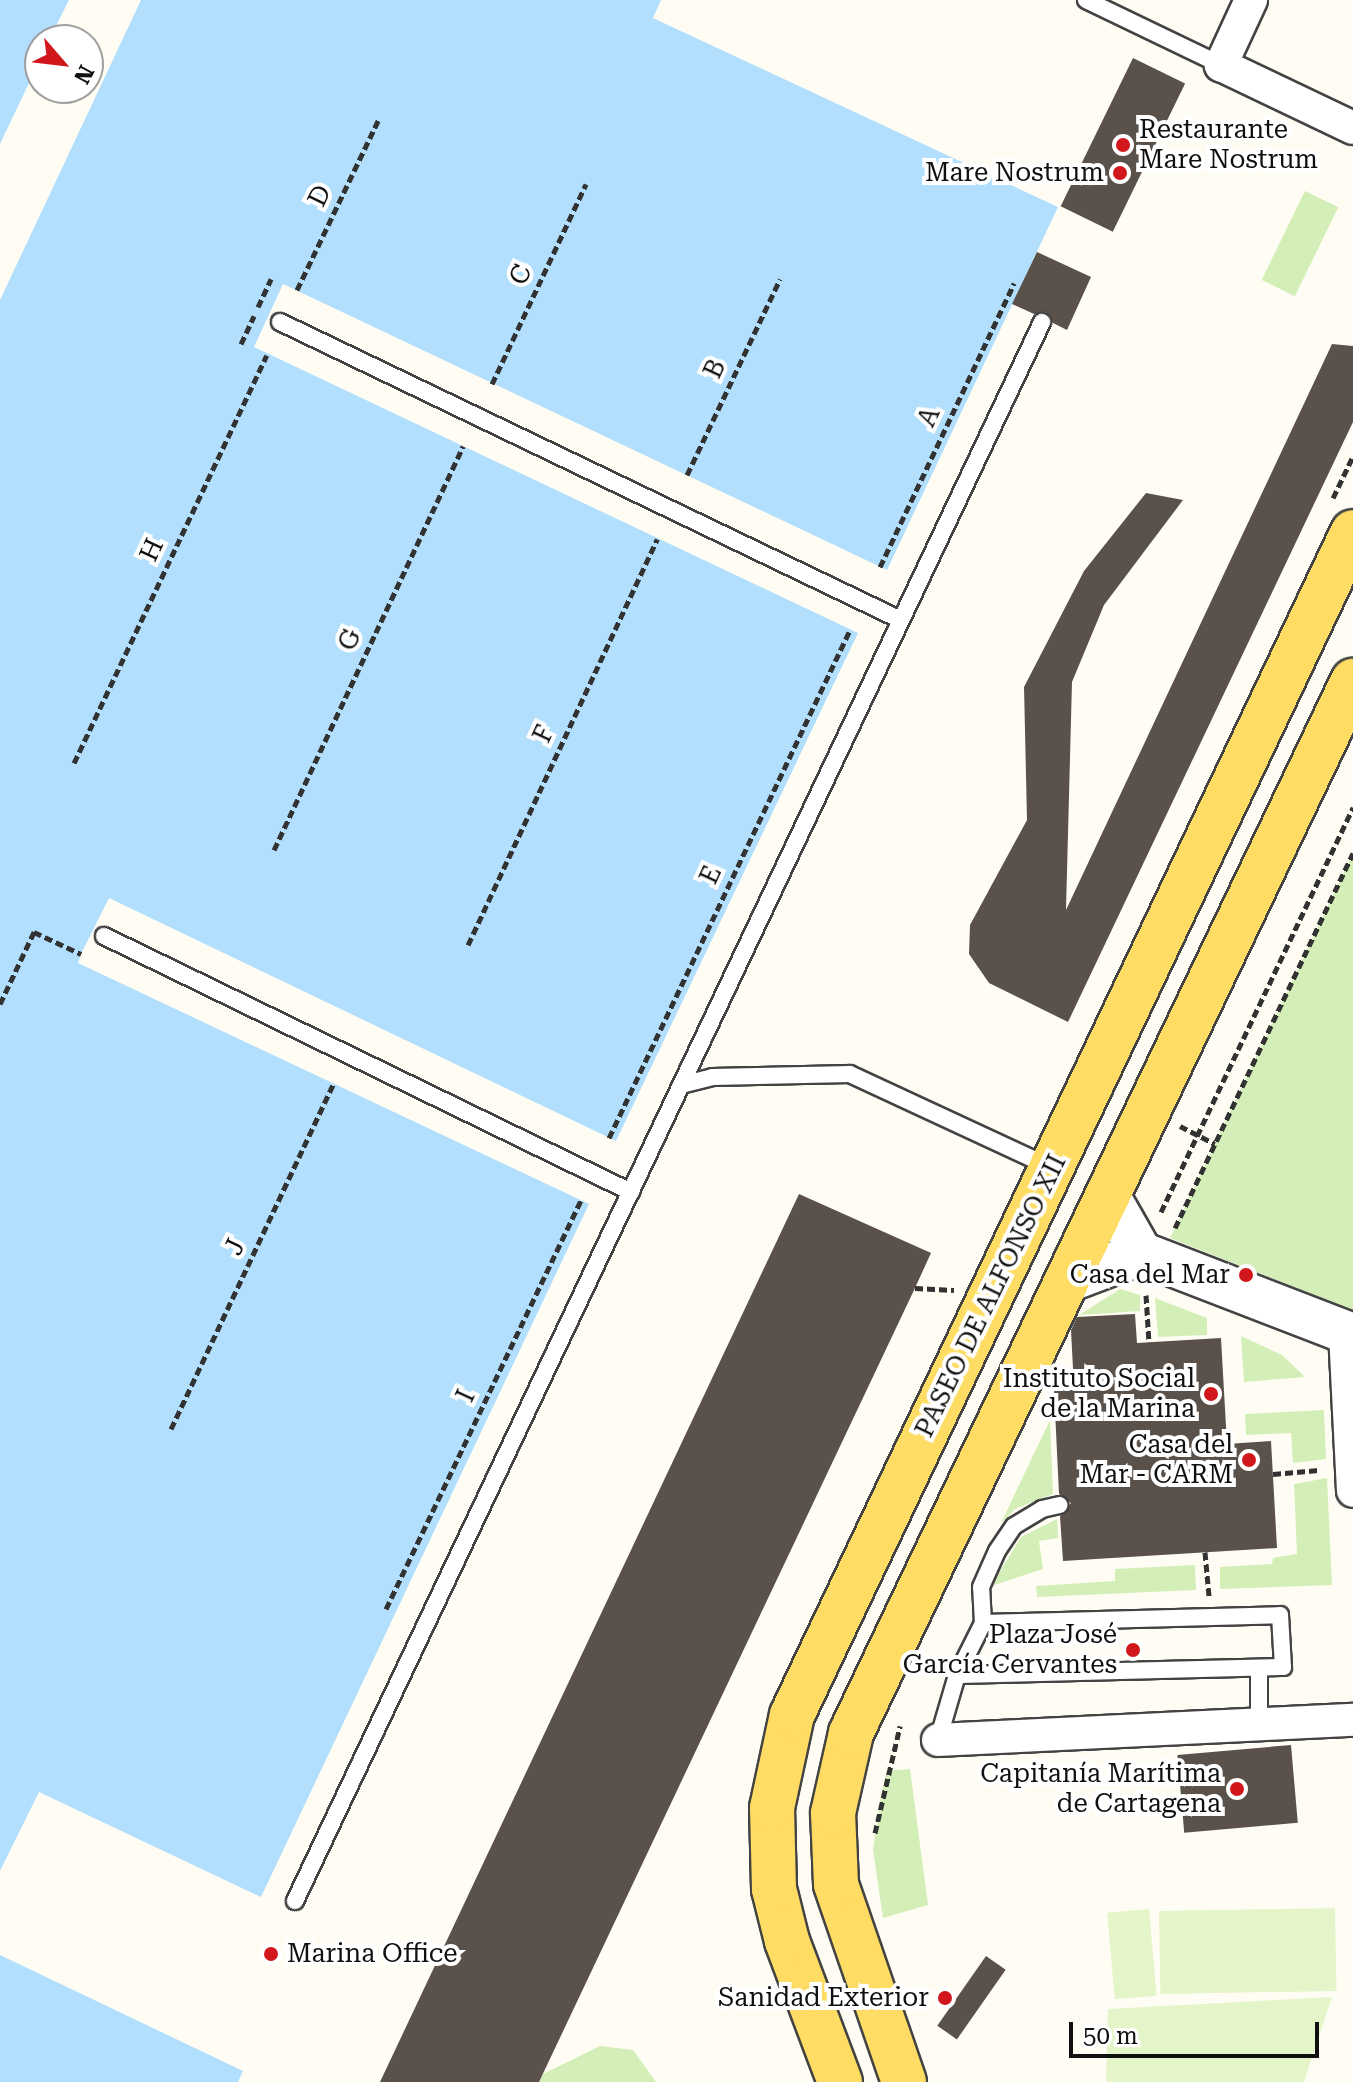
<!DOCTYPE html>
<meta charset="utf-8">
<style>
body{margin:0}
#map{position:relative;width:1353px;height:2082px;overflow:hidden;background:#fffdf3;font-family:"Roboto Serif",serif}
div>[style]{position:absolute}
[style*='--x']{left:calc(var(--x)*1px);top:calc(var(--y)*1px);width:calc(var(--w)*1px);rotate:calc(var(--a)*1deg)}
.green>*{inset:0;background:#d3efb7;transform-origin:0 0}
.pitch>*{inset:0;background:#e5f5ca;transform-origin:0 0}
.water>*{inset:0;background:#b1dffd}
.building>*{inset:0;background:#5a514b;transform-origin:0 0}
.path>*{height:5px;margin-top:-2.5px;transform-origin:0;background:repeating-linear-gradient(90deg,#323232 0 8px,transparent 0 12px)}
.roads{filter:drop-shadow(2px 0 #434343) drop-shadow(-2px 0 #434343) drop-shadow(0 2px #434343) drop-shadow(0 -2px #434343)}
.service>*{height:16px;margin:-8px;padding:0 8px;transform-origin:8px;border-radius:8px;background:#fff}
.minor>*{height:32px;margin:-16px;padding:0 16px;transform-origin:16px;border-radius:16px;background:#fff}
.tertiary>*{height:42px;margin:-21px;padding:0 21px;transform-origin:21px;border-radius:21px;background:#fff}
.primary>*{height:44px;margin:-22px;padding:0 22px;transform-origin:22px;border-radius:22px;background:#ffdc63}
.dots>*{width:22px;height:22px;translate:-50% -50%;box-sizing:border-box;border:4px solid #fff;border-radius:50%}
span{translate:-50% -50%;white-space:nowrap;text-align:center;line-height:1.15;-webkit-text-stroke:8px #fff;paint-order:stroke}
.poi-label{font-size:26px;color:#101010}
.left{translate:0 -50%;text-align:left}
.right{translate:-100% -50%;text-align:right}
.street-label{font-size:26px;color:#101010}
.north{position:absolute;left:24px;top:24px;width:80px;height:80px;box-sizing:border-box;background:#fff;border:2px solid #9f9f9f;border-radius:50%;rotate:118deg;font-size:22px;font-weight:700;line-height:32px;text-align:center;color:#101010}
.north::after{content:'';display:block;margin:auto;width:28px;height:36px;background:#d1171c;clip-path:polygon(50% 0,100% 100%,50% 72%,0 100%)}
.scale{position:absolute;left:1069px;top:2022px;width:250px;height:36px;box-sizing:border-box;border:4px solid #101010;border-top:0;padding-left:10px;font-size:24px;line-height:28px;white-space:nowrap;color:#101010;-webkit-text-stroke:6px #fff;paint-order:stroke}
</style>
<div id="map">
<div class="green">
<i style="left:1305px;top:191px;width:37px;height:99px;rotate:26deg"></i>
<i style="clip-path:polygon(1353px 853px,1353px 1310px,1170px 1238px)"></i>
<i style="clip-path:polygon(1120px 1289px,1140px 1295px,1140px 1311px,1079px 1315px)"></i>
<i style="clip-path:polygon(1155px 1298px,1207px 1318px,1207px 1335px,1158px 1337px)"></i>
<i style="clip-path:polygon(1241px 1336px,1282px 1355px,1305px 1377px,1244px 1382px)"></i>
<i style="clip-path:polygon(1324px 1410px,1326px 1459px,1293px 1463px,1291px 1433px,1246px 1435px,1245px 1414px)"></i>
<i style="clip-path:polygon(1050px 1420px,1053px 1494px,1015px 1509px,1001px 1523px)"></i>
<i style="clip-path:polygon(1327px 1478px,1332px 1585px,1220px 1589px,1220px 1567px,1272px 1564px,1273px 1558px,1297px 1554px,1294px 1484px)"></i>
<i style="clip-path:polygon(1057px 1519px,1058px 1538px,1039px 1541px,1043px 1569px,991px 1586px,1021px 1537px)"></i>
<i style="clip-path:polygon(1195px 1565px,1196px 1590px,1037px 1597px,1036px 1586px,1115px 1581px,1115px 1569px)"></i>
<i style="clip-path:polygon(910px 1769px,928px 1905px,883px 1918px,873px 1850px,882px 1791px,887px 1771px)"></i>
<i style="clip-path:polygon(600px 2046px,633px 2050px,656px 2082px,539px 2082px,543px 2074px)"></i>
</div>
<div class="pitch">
<i style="left:1335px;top:1908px;width:83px;height:176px;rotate:89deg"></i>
<i style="left:1149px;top:1909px;width:87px;height:42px;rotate:85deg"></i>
<i style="clip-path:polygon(1332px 1997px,1304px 2082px,1106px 2082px,1108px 2009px)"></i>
</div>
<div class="water">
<i style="clip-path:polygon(0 0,69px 0,49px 40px,40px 40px,40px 60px,0 144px)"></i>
<i style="clip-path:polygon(141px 0,661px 0,653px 18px,1058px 207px,887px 570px,283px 284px,254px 347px,858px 633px,616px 1141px,109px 898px,81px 954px,78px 963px,589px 1204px,261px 1897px,39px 1792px,0 1871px,0 300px)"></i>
<i style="clip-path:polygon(0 1955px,243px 2071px,238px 2082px,0 2082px)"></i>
</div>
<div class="building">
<i style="left:1133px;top:58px;width:58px;height:165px;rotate:26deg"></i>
<i style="clip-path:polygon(1037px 252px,1091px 277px,1067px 330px,1053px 323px,1046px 312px,1034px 314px,1012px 304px)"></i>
<i style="clip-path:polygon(1332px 344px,1353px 346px,1353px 422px,1068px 1022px,989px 983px,969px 954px,970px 925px,1027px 820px,1024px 687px,1084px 571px,1146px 493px,1183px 500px,1104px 605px,1072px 682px,1066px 910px)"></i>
<i style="clip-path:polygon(799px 1194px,931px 1253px,915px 1288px,539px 2082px,380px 2082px)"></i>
<i style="clip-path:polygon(1135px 1314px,1137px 1343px,1221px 1338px,1227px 1444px,1271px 1441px,1277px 1548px,1063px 1561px,1060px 1516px,1071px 1503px,1059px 1494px,1054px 1390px,1074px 1388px,1071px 1330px,1077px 1317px)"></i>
<i style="left:1291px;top:1745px;width:78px;height:114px;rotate:85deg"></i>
<i style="left:986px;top:1956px;width:24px;height:85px;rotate:35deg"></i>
</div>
<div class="path">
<i style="--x:297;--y:290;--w:190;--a:-64.4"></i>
<i style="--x:258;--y:307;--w:31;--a:-65"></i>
<i style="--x:241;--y:344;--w:31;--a:-65"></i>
<i style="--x:492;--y:384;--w:221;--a:-64.8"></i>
<i style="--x:687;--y:475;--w:217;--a:-64.6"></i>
<i style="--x:1333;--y:498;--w:47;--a:-64.5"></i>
<i style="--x:880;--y:567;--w:314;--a:-64.7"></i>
<i style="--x:74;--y:763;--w:451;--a:-64.7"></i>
<i style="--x:274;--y:850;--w:446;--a:-64.9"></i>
<i style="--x:468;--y:945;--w:448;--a:-65"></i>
<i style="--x:0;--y:1004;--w:80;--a:-64.7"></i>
<i style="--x:34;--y:932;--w:52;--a:25.1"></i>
<i style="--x:1180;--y:1126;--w:39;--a:27"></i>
<i style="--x:609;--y:1138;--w:562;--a:-64.62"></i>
<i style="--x:1161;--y:1212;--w:448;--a:-64.6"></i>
<i style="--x:1175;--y:1228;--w:415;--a:-64.6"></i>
<i style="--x:915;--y:1288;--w:39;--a:3"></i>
<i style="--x:1146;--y:1295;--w:48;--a:86.4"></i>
<i style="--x:171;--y:1429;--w:382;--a:-64.8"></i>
<i style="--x:1273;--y:1474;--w:46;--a:-5"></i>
<i style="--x:1205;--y:1552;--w:44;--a:84.8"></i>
<i style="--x:386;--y:1609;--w:453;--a:-64.5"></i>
<i style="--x:875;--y:1833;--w:110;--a:-76.8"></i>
</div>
<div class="roads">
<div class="service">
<i style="--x:1086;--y:0;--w:150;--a:25.7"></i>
<i style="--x:280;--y:322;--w:689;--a:25.64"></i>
<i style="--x:104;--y:936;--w:586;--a:25.91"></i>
<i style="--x:681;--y:1085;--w:32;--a:-14"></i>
<i style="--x:712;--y:1077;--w:138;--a:-1.2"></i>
<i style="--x:850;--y:1074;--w:221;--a:24.9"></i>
<i style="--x:1280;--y:1615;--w:52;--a:86.7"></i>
<i style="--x:1283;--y:1667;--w:326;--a:178.6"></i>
<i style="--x:957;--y:1675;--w:58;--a:-63.4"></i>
<i style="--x:983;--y:1623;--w:297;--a:-1.5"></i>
<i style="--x:983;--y:1623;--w:36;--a:-93"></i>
<i style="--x:981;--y:1587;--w:39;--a:-66"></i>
<i style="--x:997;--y:1551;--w:30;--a:-56"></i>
<i style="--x:1014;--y:1526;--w:33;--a:-31"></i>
<i style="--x:1042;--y:1509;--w:18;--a:-13"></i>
<i style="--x:1259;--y:1668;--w:56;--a:90"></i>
<i style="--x:938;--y:1740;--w:68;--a:-73.7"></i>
<i style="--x:295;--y:1901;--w:1747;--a:-64.68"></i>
</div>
<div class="minor">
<i style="--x:1251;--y:0;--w:72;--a:114.8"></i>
<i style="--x:1221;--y:65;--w:146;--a:25.5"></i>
<i style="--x:1345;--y:1333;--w:158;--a:87.1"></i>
<i style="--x:938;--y:1740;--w:415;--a:-2.8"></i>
</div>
<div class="tertiary">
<i style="--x:1109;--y:1197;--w:64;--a:60.3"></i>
<i style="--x:1141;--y:1253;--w:227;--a:21.1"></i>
<i style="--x:1068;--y:1281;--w:78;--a:-21"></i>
</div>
<div class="primary">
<i style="--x:840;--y:2082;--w:151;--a:-110.6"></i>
<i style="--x:787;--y:1941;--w:54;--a:-104"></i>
<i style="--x:774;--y:1889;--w:81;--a:-91.4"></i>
<i style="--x:772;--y:1808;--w:95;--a:-77.9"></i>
<i style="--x:792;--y:1715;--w:1309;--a:-64.63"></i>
<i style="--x:904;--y:2082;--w:209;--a:-109"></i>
<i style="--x:836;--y:1884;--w:71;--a:-92.4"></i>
<i style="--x:833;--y:1813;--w:82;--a:-77.3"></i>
<i style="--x:851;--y:1733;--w:1166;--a:-64.49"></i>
</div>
</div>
<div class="dots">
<i style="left:1123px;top:145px;background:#d1171c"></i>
<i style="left:1120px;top:173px;background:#d1171c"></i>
<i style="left:1246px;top:1275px;background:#d1171c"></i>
<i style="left:1211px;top:1394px;background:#d1171c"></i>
<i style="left:1249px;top:1460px;background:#d1171c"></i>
<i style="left:1133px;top:1650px;background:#d1171c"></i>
<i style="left:1237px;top:1789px;background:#d1171c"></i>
<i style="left:271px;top:1954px;background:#d1171c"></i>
<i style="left:945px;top:1998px;background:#d1171c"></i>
</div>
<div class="poi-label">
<span class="left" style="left:1139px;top:145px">Restaurante<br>Mare Nostrum</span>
<span class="right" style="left:1104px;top:173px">Mare Nostrum</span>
<span class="right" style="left:1230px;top:1275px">Casa del Mar</span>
<span class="right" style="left:1195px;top:1394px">Instituto Social<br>de la Marina</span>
<span class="right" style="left:1233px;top:1460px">Casa del<br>Mar - CARM</span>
<span class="right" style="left:1117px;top:1650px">Plaza José<br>García Cervantes</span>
<span class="right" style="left:1221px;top:1789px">Capitanía Marítima<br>de Cartagena</span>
<span class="left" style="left:287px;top:1954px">Marina Office</span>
<span class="right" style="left:929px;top:1998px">Sanidad Exterior</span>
</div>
<div class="street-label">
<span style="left:320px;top:196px;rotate:-64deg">D</span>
<span style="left:521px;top:275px;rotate:-65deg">C</span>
<span style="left:715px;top:369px;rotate:-65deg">B</span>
<span style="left:929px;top:417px;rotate:-65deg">A</span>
<span style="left:152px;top:550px;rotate:-65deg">H</span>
<span style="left:350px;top:640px;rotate:-65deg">G</span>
<span style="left:544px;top:734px;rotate:-65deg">F</span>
<span style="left:711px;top:875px;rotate:-65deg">E</span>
<span style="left:235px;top:1247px;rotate:-65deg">J</span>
<span style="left:991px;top:1296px;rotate:-64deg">PASEO DE ALFONSO XII</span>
<span style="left:466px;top:1396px;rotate:-65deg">I</span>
</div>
<div class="north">N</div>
<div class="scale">50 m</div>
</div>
